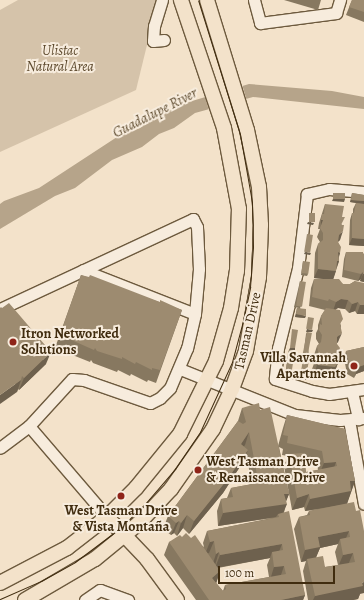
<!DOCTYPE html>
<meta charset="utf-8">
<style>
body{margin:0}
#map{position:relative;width:364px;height:600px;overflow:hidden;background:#f3e2ca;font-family:Alegreya,serif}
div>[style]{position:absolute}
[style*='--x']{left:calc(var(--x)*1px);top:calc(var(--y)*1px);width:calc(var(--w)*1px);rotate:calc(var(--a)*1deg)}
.green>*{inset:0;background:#d5c3aa}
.water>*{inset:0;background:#b6a48a}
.pier>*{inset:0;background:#f3e2ca;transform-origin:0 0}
.roads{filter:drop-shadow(1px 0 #6d5a3e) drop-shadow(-1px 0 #6d5a3e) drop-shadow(0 1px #6d5a3e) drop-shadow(0 -1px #6d5a3e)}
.minor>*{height:11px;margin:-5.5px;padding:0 5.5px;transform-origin:5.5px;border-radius:5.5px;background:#f7ecdd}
.major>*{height:14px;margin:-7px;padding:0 7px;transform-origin:7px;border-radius:7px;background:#f3e2ca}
.tram>*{height:1px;margin:-0.5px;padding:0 0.5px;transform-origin:0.5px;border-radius:0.5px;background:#402c0f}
.wall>*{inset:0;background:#877860}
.shaded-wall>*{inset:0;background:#6e614e;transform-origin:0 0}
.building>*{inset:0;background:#9d8b70;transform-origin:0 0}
.dots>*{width:11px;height:11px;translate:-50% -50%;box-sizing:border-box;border:2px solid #f7ecdd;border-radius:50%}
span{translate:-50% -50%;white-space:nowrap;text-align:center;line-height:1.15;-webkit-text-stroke:4px #f7ecdd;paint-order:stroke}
.park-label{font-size:14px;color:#5e4a2e;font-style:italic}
.street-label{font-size:14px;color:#402c0f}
.poi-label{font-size:14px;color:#402c0f;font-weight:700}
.left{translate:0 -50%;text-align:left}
.right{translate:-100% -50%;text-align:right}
.water-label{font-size:15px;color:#635034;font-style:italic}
.scale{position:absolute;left:218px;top:566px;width:117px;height:18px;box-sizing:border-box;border:2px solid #402c0f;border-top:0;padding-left:5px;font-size:12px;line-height:14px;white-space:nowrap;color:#402c0f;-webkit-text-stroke:3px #f7ecdd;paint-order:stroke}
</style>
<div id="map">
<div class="green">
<i style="clip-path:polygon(18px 0,158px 0,136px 90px,0 152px,0 10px)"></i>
</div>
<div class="water">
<i style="clip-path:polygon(249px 84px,332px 91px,364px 97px,364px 109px,253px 97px,195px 113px,174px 128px,159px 134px,142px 147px,112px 160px,75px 188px,55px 196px,0 229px,0 204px,4px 201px,39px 188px,117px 137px,140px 128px,154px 118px,182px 104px)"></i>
</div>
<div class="pier">
<i style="left:242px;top:84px;width:18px;height:39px;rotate:74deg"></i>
</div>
<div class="roads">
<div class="minor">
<i style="--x:162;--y:0;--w:27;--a:107"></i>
<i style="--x:154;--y:26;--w:15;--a:94"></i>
<i style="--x:153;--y:41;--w:11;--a:-5"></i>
<i style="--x:254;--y:0;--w:24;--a:75"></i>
<i style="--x:260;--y:23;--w:77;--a:-7.5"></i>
<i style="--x:336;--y:13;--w:14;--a:-73"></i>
<i style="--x:364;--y:192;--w:35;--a:-175"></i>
<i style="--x:329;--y:189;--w:23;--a:167"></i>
<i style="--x:307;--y:194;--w:75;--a:96.9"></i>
<i style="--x:298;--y:268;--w:82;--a:104"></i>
<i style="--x:278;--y:348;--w:31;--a:96"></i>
<i style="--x:275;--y:379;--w:39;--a:18"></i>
<i style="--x:312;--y:391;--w:17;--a:10"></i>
<i style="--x:329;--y:394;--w:35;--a:-8"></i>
<i style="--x:83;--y:270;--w:120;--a:21.4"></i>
<i style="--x:0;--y:309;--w:213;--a:-25"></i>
<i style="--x:193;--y:219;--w:9;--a:63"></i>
<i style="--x:197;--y:227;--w:42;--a:87.3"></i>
<i style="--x:199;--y:269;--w:45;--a:95.1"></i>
<i style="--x:195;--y:314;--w:35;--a:103"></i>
<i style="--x:187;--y:348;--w:43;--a:113"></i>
<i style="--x:170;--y:388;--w:14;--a:135"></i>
<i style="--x:160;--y:398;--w:11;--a:153"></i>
<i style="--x:150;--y:403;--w:70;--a:-160.8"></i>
<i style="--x:84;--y:380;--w:12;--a:-175"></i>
<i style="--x:72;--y:379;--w:64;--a:132.5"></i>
<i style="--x:29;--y:426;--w:36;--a:143"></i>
<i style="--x:180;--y:369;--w:124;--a:21.8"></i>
<i style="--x:295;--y:415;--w:45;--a:6.3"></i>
<i style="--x:340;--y:420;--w:24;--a:-5"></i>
<i style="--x:352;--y:392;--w:28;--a:77"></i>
<i style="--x:349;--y:420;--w:85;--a:79.9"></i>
<i style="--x:29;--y:426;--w:120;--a:49.4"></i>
<i style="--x:85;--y:600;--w:18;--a:-34"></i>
<i style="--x:100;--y:590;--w:30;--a:20"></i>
</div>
<div class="major">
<i style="--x:107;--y:517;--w:58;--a:46.4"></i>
<i style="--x:147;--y:559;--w:51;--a:53.8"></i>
<i style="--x:0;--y:583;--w:76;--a:-27.6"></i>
<i style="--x:67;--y:548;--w:51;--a:-37.8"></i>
<i style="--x:107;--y:517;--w:41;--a:-45"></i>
<i style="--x:136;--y:488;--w:70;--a:-50.8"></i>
<i style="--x:180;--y:434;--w:81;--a:-63.7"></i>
<i style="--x:216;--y:361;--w:55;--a:-74.2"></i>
<i style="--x:231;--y:308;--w:37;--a:-81"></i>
<i style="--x:237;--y:271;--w:62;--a:-88.2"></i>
<i style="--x:239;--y:209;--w:82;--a:-100.5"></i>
<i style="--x:224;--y:128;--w:135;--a:-108.6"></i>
<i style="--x:25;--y:600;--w:81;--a:-30.4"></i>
<i style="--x:95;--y:559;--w:57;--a:-39.3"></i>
<i style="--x:139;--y:523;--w:47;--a:-46.7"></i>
<i style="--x:171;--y:489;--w:73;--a:-55"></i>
<i style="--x:213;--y:429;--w:44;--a:-64.6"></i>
<i style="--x:232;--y:389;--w:40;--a:-69.8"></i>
<i style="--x:246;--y:351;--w:75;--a:-80"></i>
<i style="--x:259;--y:277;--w:52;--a:-87.8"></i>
<i style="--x:261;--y:225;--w:38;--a:-93"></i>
<i style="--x:259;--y:187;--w:58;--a:-101.9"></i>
<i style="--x:247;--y:130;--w:136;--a:-107.1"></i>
</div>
</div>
<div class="tram">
<i style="--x:0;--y:599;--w:45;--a:-23.7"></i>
<i style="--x:41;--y:581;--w:39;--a:-29"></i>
<i style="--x:75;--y:562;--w:55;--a:-36.9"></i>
<i style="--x:119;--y:529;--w:35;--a:-44"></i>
<i style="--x:144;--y:505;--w:48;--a:-49.3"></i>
<i style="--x:175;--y:469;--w:45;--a:-56"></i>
<i style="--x:200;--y:432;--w:77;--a:-65.4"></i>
<i style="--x:232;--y:362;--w:42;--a:-75"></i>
<i style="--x:243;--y:321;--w:35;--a:-78"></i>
<i style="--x:250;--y:287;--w:40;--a:-85.7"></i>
<i style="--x:253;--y:247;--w:45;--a:-91.3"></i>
<i style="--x:252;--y:202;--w:69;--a:-100"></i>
<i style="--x:240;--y:134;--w:140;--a:-107.4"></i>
</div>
<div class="wall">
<i style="clip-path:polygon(284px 0,321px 0,318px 10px)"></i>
<i style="clip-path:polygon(352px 0,364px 0,364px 22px,346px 15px)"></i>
<i style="clip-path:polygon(352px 193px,364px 195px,364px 246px,349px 245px,350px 220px,352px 213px,353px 213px,353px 209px,356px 203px,350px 202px)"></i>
<i style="clip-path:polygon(325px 204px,342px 225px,340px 240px,338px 242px,340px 253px,339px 257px,339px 261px,333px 279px,343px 284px,350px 284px,355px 281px,364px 314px,357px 314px,355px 311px,349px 313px,345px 309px,338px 308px,336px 309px,341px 326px,338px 342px,337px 343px,337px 357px,338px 363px,335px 371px,332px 376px,314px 374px,312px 369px,315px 361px,314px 355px,317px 346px,319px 344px,316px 339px,316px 333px,318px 329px,318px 325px,321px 316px,325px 310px,309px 306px,311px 288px,314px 279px,326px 279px,314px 278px,315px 253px,318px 244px,320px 242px,317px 237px,320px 229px,318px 229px,319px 223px)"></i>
<i style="clip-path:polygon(346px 252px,363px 252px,364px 282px,360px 281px,361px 279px,358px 281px,342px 277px,344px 259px)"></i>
<i style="clip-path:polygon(303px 261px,308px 274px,307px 276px,301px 275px)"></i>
<i style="clip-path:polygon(81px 275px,182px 310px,156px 383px,148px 380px,147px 382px,131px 374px,130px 376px,118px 370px,117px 372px,93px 363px,91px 360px,90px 362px,55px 348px)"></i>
<i style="clip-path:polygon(300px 281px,301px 306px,300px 308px,305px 318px,295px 317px,297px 308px,299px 308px,294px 307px)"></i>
<i style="clip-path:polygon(0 308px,46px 364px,19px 390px,18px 389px,17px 392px)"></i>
<i style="clip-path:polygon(307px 332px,309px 359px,303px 358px,306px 334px)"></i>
<i style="clip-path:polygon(364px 347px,364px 371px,356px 374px,354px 378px,347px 374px,344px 358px,346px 351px)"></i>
<i style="clip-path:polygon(289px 350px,291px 378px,285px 377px,288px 353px)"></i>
<i style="clip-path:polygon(evenodd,242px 408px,260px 410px,278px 446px,283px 428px,287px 415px,345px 429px,355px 481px,347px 503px,360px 594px,358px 599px,353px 600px,308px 600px,303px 571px,306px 561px,301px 562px,294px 529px,299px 517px,307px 515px,309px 511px,318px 509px,305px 511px,304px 507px,292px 510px,284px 466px,288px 456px,282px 455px,283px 449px,279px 447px,289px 494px,286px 501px,284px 513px,305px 595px,303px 600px,196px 600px,164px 555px,169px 542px,182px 537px,191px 538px,204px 547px,203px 543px,207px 531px,272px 518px,218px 526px,217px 511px,221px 499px,227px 498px,231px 488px,252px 484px,246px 454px,243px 462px,223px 493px,189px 534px,183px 528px,177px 536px,174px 533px,171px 535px,163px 529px,168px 516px,238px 421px,242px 408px,304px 460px,317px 463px,318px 470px,306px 472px,304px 460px,242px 408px,338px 544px,335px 552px,338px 565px,325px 567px,316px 557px,320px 548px,338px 544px,242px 408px,270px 558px,267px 565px,269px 577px,225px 585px,223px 591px,216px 583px,220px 571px,218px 568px,270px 558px)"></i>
</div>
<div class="shaded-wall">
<i style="clip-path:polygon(333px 199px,345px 199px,344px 202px,332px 201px)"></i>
<i style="clip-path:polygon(351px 200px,364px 201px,364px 204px,350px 202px)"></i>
<i style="left:321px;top:220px;width:2px;height:9px"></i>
<i style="clip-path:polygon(308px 222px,314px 223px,313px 225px,307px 224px)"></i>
<i style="clip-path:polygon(343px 231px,340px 240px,335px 244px,339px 235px)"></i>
<i style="clip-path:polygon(352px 238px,364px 239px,364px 246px,349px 245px)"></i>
<i style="clip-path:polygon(305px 252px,311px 253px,310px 255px,304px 254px)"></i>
<i style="clip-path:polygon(338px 252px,340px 253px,337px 261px,339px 261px,336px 270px)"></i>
<i style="clip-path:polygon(318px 269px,336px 271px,333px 280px,314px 278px)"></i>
<i style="clip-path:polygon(363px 272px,361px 279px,358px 281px,361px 274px)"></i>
<i style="clip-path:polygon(363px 274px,364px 274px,364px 282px,360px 281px)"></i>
<i style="clip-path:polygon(341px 299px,348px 300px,345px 309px,338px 308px,333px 311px,336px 302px)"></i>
<i style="clip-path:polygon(358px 302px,355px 311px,349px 313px,352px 304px)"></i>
<i style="clip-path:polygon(360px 305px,364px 305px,364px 314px,357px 314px)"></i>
<i style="clip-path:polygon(296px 314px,306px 316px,305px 318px,295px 317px)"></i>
<i style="clip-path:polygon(307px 329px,313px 330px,312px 332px,306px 332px)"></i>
<i style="clip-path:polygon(342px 333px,338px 342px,334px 346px,337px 337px)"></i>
<i style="clip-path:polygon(290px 348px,295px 348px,295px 351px,289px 350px)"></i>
<i style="clip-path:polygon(51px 352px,46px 364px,19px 390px,24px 378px)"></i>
<i style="clip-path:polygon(304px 356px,309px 357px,309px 359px,303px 358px)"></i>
<i style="clip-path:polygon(338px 363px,335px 371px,332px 376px,314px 374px,317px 365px)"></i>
<i style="clip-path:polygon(364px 365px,364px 371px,356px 374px,354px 378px,358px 367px)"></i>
<i style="clip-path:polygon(286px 374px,292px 375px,291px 378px,285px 377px)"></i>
<i style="clip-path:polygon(301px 377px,307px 378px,306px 380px,300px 380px)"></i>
<i style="clip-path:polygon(21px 380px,17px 392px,0 404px,0 395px)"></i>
<i style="clip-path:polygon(249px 432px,245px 445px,237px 456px,241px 444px)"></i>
<i style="clip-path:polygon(248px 450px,243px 462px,223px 493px,189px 534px,194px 521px)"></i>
<i style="clip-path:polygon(336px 462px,332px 474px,319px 475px,324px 463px)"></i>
<i style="clip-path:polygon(267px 473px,263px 485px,253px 487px,257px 475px)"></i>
<i style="clip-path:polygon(350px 481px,355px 481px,347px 504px,305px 511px,310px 499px)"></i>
<i style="clip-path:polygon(284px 494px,289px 494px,285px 504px,287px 504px,282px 516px,278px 514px,276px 517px,218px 526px,223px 513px)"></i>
<i style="clip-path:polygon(309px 494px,304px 507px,292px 510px,297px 498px)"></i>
<i style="clip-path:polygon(187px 515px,183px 528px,177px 536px,181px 523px)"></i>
<i style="clip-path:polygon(179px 521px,174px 533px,171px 535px,176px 523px)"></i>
<i style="clip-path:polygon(349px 531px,344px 543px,340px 539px,338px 544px,320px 548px,315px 560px,307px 559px,306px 561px,301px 562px,305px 550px,318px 537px)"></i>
<i style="clip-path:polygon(214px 541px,209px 553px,205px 554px,210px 542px)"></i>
<i style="clip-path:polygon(282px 544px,277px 557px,272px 552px,270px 558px,215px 568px,220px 555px)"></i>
<i style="clip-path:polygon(219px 552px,215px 565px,212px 566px,216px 554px)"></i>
<i style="clip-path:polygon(353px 553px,348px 565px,338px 567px,343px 555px)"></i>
<i style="clip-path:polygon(284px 566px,280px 578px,270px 580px,274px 567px)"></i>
<i style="clip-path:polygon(220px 571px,216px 584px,212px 578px)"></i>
<i style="clip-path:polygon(364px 582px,364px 593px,360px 594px,358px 599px,353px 600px,313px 600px,315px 596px)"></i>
<i style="clip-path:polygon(305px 595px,303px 600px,281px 600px)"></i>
</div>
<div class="building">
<i style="clip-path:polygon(352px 0,364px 0,364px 12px,349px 7px)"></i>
<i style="left:333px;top:193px;width:12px;height:6px"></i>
<i style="clip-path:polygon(352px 193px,364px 195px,364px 201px,351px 200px)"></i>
<i style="clip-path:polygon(356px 203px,364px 204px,364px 239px,352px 238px,352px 213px,354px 213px)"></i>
<i style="clip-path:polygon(325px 204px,344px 206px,342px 217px,345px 217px,341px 225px,344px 225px,343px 231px,339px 235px,338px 242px,341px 247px,340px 253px,338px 252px,339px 261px,337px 261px,336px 271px,318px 269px,318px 244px,323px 240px,323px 233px,320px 228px,323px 220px,321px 220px,322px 214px,324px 214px)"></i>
<i style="left:309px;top:213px;width:6px;height:9px"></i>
<i style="left:307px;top:234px;width:6px;height:18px;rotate:9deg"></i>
<i style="clip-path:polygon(346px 252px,363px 252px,363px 254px,364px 253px,364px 274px,363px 274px,363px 272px,361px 274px,344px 270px)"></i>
<i style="left:303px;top:261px;width:7px;height:12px;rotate:8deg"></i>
<i style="clip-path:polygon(81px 275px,89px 277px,90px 275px,160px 302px,160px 300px,182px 310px,160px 370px,152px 368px,152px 370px,136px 362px,135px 364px,122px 357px,122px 359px,97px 351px,95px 348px,94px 350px,60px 335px)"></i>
<i style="clip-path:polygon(314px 279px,339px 279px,343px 284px,350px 284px,355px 281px,364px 283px,364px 305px,360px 305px,358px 302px,352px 304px,348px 300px,341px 299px,336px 302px,329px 299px,328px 301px,312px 297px)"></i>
<i style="left:300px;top:281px;width:6px;height:25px;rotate:9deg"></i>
<i style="clip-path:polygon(9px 303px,51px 352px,24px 378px,22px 376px,21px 380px,0 395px,0 308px,1px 307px,2px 308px)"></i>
<i style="clip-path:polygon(297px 308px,306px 309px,306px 316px,296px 314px)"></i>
<i style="clip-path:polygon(326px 308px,340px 310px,343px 319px,340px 324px,342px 333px,337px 337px,337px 344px,340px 348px,337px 356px,338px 363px,335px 367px,317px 365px,316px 360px,318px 352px,317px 346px,321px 342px,322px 335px,319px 330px,320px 324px,322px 325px,321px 316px)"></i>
<i style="left:308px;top:317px;width:6px;height:12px;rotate:9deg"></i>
<i style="clip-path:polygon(292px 329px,298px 330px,295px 348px,290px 348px)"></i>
<i style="left:307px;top:332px;width:5px;height:24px;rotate:11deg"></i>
<i style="clip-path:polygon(364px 347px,364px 365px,358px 367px,356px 371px,350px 367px,346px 351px)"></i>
<i style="left:289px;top:350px;width:6px;height:24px;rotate:9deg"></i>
<i style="left:303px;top:359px;width:6px;height:18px;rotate:9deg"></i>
<i style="clip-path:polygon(259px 403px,260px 410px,270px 407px,289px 494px,284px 494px,287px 504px,223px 513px,221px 499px,233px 497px,231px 488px,268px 481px,267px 473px,257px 475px,249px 432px,241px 444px,248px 450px,227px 480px,194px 521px,187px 515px,181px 523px,179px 521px,176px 523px,168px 516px,238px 421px,243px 424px,246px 422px,242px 408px)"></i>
<i style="clip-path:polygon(287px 415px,345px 429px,355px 481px,350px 481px,351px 491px,310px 499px,309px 494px,297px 498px,289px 454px,303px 453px,306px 472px,337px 466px,336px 462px,324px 463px,322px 451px,287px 443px,288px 436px,283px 435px)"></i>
<i style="clip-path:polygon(354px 502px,356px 511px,360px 510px,364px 531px,364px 582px,362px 582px,363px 586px,315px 596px,307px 559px,323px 556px,325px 567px,355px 562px,353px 553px,343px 555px,340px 539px,350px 537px,349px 531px,318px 537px,320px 547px,305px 550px,299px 517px,310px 515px,309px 511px)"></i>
<i style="clip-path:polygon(289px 511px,305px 595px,281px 600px,209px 600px,169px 542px,180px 535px,182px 537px,186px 533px,191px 538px,195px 535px,220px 571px,212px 578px,223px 591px,226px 589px,225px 585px,286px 574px,284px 566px,274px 567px,272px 552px,283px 550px,282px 544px,220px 555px,219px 552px,216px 554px,214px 541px,210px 542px,207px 531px,279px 517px,278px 514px)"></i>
</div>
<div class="dots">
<i style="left:13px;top:342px;background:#8f2418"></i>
<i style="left:354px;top:366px;background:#8f2418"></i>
<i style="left:198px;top:470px;background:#8f2418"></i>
<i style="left:121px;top:496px;background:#8f2418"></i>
</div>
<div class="park-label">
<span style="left:60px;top:59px">Ulistac<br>Natural Area</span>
</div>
<div class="street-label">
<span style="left:248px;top:331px;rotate:-77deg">Tasman Drive</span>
</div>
<div class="poi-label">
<span class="left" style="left:21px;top:342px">Itron Networked<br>Solutions</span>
<span class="right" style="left:346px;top:366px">Villa Savannah<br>Apartments</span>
<span class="left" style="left:206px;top:470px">West Tasman Drive<br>&amp; Renaissance Drive</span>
<span style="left:121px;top:519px">West Tasman Drive<br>&amp; Vista Montaña</span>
</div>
<div class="water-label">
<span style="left:155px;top:113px;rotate:-27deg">Guadalupe River</span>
</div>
<div class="scale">100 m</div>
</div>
